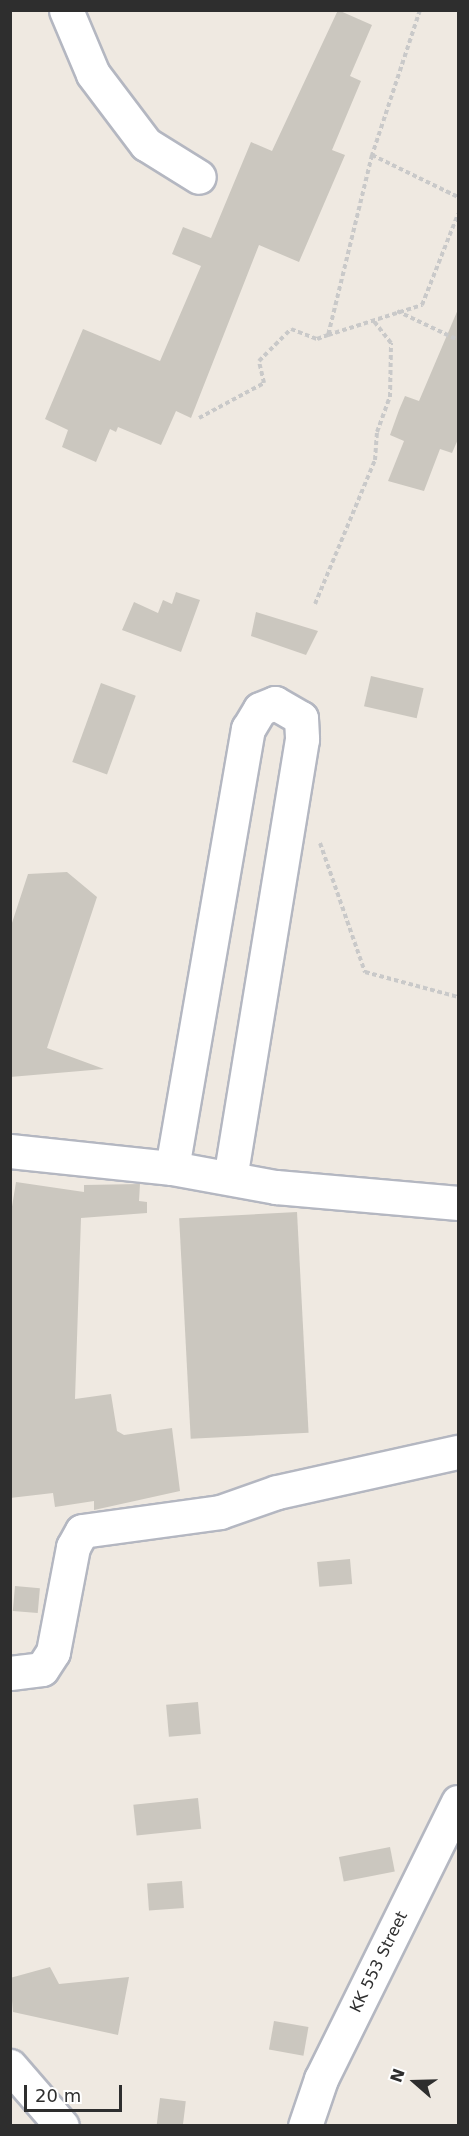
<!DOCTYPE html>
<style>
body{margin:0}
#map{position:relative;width:469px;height:2136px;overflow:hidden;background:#efe9e1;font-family:"DejaVu Sans",sans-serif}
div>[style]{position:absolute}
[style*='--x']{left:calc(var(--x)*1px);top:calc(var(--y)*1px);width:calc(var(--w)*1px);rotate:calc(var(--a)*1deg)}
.building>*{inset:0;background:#cbc7bf;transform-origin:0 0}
.path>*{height:4px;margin-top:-2px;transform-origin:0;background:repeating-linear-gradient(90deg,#c9c9c9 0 4.5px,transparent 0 7.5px)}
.roads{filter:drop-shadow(2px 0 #b4b7c1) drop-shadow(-2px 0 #b4b7c1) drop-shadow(0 2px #b4b7c1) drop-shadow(0 -2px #b4b7c1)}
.minor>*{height:33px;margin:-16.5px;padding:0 16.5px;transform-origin:16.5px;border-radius:16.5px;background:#fff}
span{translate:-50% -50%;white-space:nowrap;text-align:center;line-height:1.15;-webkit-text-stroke:6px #fff;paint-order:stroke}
.street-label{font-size:16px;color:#2e2e2e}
.frame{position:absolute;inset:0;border:12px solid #2e2e2e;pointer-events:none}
.north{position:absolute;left:385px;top:2052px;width:60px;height:60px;-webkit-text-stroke:4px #fff;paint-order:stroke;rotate:290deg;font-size:16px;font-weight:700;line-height:24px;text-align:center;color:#2e2e2e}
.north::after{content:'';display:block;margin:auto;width:21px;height:27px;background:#2e2e2e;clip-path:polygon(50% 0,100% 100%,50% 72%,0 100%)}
.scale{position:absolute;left:24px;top:2085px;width:98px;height:27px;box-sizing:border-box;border:3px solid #2e2e2e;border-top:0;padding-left:8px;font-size:18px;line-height:21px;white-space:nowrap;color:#2e2e2e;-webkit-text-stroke:4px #fff;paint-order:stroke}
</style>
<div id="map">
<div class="building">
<i style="clip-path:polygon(338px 10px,372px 25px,350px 76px,361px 81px,332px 150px,345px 155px,299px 262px,259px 245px,191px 418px,176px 411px,161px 445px,118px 427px,116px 432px,110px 429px,96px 462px,62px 447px,68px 430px,45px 419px,83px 329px,160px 361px,201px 266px,172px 254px,183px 227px,211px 238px,251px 142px,272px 151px)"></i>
<i style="clip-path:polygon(459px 307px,459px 437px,452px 453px,440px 449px,424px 491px,388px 481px,404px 441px,390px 435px,399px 410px,405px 396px,419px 401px)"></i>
<i style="clip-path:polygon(176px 592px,200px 600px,181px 652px,122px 630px,134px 602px,158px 613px,163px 600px,172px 604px)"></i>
<i style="clip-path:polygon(256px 612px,318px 631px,306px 655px,251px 636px)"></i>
<i style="left:371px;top:676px;width:54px;height:31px;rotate:13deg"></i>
<i style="left:101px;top:683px;width:37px;height:84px;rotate:20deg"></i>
<i style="clip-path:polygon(67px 872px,97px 897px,47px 1048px,104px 1069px,10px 1077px,10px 929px,28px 874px)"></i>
<i style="clip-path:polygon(16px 1182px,84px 1192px,84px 1185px,140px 1184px,139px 1201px,147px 1202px,147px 1213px,81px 1218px,75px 1399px,111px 1394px,117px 1431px,124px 1435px,172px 1428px,180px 1491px,94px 1510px,94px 1501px,55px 1507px,53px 1493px,10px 1498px,10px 1219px)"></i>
<i style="left:297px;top:1212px;width:221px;height:118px;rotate:87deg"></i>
<i style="left:350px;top:1559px;width:25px;height:33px;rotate:85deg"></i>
<i style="left:15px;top:1586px;width:25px;height:25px;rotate:5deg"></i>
<i style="left:198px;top:1702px;width:32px;height:32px;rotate:85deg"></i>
<i style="left:198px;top:1798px;width:31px;height:65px;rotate:84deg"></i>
<i style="left:390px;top:1847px;width:25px;height:52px;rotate:79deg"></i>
<i style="left:182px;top:1881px;width:27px;height:35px;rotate:86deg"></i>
<i style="clip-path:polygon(50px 1967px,59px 1984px,129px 1977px,118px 2035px,13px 2012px,10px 1978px)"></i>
<i style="left:274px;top:2021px;width:35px;height:29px;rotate:10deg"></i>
<i style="left:160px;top:2098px;width:26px;height:28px;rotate:7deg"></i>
</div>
<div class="path">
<i style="--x:420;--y:10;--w:153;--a:108.3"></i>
<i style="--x:372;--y:155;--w:185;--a:103.7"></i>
<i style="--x:328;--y:335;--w:99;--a:-17.7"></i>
<i style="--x:422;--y:305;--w:98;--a:-68.4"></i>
<i style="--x:372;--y:155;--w:96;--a:26"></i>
<i style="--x:397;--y:311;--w:68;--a:25.4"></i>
<i style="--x:199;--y:418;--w:74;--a:-28.3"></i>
<i style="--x:264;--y:383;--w:23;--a:-103"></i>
<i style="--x:259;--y:361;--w:45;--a:-45"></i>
<i style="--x:291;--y:329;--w:28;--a:21"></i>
<i style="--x:317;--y:339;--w:12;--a:-20"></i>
<i style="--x:315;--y:604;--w:156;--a:-67.4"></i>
<i style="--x:375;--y:460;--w:28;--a:-86"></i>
<i style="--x:377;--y:432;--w:37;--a:-70"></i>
<i style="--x:390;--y:397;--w:54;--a:-88.9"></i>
<i style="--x:391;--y:343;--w:28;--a:-128"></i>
<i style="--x:320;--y:843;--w:137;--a:70.8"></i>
<i style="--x:365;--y:972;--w:96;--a:15"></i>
</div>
<div class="roads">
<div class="minor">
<i style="--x:66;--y:10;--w:69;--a:67.1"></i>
<i style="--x:93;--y:74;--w:88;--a:52.9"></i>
<i style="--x:146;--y:144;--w:62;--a:31.9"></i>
<i style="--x:10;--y:1151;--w:163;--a:6"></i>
<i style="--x:172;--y:1168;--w:106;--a:10.4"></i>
<i style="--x:276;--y:1187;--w:183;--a:5"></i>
<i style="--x:172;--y:1168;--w:446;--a:-80.2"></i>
<i style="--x:248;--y:729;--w:23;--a:-59"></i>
<i style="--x:260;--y:709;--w:16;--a:-22"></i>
<i style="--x:275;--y:703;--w:30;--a:30"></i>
<i style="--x:301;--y:718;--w:21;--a:87"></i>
<i style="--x:302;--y:739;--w:444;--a:99.3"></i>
<i style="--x:10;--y:1673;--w:32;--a:-7"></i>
<i style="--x:42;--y:1669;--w:20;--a:-57"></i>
<i style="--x:53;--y:1652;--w:107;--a:-79.2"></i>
<i style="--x:73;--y:1547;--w:18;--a:-61"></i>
<i style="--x:82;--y:1531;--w:139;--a:-7.8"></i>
<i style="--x:220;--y:1512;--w:60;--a:-19.3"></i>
<i style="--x:277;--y:1492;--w:185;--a:-12.5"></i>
<i style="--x:10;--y:2066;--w:79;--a:49.1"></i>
<i style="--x:305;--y:2126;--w:50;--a:-71.2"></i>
<i style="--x:321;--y:2079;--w:309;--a:-63.7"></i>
</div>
</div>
<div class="street-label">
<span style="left:379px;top:1962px;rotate:-64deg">KK 553 Street</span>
</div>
<div class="frame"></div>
<div class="north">N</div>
<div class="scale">20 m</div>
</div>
